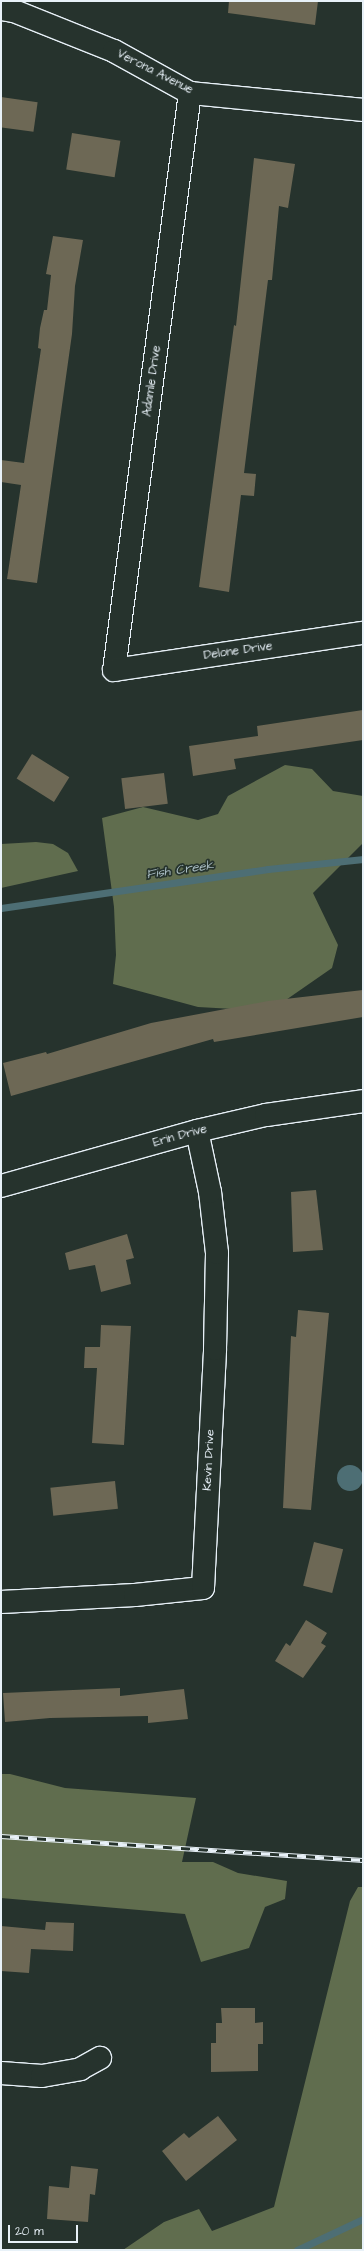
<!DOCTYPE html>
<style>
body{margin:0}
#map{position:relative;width:364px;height:2251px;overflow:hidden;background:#26332d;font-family:"Architects Daughter",sans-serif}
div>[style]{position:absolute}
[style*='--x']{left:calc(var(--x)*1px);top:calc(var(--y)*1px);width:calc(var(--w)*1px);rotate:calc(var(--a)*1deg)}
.green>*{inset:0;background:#606d4e}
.water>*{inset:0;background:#4d6e74}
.round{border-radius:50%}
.stream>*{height:7px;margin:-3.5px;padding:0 3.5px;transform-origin:3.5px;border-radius:3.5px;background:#4d6e74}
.building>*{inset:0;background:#6d6855;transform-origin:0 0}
.roads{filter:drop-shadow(1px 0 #e8f1f8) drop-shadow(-1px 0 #e8f1f8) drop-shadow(0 1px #e8f1f8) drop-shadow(0 -1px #e8f1f8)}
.minor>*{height:22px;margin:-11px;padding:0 11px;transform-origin:11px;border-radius:11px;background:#26332d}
.rail>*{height:4.5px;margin-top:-2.25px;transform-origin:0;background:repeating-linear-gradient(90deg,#26332d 0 9px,#e8f1f8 0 18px);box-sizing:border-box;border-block:1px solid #e8f1f8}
span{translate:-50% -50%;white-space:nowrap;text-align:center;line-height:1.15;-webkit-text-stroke:3.5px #26332d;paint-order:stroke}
.street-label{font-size:12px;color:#e8f1f8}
.water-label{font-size:13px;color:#aabdc3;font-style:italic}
.frame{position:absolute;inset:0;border:2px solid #e8f1f8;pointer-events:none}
.scale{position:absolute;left:8px;top:2225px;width:70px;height:18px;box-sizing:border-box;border:2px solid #e8f1f8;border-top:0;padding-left:5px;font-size:12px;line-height:14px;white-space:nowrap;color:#e8f1f8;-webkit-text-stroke:3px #26332d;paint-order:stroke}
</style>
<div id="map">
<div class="green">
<i style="clip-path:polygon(285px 765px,312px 769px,333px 791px,363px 796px,363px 843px,313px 893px,338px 945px,332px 968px,270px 1011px,198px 1007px,113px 984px,116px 955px,114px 907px,102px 818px,143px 807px,198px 820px,218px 814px,228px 796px)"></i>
<i style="clip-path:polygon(36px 842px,53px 844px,68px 853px,78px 871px,1px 888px,1px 844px)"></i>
<i style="clip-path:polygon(1px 1774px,10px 1774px,65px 1788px,196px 1798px,182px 1862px,213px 1862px,238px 1873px,287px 1881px,285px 1899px,265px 1907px,249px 1948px,201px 1962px,185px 1914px,1px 1898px)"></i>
<i style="clip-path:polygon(358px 1887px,363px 1887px,363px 2250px,123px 2250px,164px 2222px,199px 2209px,212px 2231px,274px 2207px,350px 1901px)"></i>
</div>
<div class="water">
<i class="round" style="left:337px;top:1465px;width:26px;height:26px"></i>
</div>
<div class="stream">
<i style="--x:1;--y:908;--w:270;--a:-8.3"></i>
<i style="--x:268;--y:869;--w:96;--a:-6"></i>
<i style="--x:297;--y:2250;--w:73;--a:-25.2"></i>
</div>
<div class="building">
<i style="clip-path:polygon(229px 1px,318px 1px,315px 25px,228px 13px)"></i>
<i style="left:1px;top:97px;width:37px;height:30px;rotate:8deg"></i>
<i style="left:72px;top:133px;width:49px;height:37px;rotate:9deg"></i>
<i style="clip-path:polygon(254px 158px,295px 164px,288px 208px,279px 206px,272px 280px,268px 280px,244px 473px,256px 474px,254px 496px,241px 495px,229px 592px,199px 587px,234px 325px,236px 326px)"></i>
<i style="clip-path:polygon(53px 236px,83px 240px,75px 286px,72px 334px,37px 583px,7px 579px,21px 485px,1px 482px,1px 460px,24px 463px,41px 349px,38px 348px,40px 328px,44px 310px,47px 310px,51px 275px,46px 274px)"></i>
<i style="clip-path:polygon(363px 710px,363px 740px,234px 759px,236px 769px,193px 776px,189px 746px,258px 736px,257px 726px)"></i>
<i style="left:32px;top:754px;width:44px;height:29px;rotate:32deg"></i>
<i style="left:164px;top:773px;width:31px;height:43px;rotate:83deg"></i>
<i style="clip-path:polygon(363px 990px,363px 1017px,214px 1042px,213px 1039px,11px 1096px,3px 1063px,46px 1052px,47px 1054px,151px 1023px,268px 1001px)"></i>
<i style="clip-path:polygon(316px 1190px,323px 1250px,293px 1252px,291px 1192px)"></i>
<i style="clip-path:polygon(127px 1234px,134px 1258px,126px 1260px,131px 1284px,101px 1292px,95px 1265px,69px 1270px,65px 1253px)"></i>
<i style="clip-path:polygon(298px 1310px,329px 1313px,311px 1510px,283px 1508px,291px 1336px,296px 1337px)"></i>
<i style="clip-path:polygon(101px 1325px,131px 1326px,124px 1445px,92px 1443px,97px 1368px,84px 1368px,85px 1347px,100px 1347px)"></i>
<i style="left:115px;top:1481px;width:28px;height:65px;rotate:84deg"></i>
<i style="left:314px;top:1542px;width:30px;height:45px;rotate:14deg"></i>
<i style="clip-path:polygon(306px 1620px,327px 1633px,321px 1643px,326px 1646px,303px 1678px,275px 1661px,286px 1643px,290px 1646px)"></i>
<i style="clip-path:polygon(120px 1688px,120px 1696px,184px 1689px,188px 1719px,148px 1723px,148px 1716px,50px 1718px,5px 1722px,3px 1693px)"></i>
<i style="clip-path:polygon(46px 1922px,74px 1923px,73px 1951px,31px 1949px,29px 1973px,1px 1971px,1px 1926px,45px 1930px)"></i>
<i style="clip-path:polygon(221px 2008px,255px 2008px,255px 2023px,263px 2022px,263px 2044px,258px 2044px,258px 2071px,211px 2072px,211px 2043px,216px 2043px,216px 2023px,222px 2023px)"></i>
<i style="clip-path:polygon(218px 2116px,237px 2140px,186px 2181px,162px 2151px,184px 2133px,189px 2138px)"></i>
<i style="clip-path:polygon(71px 2166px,98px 2169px,95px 2195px,90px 2194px,88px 2222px,47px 2219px,49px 2186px,69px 2188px)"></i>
</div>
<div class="roads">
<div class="minor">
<i style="--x:1;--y:9;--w:13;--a:9"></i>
<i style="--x:14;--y:11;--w:108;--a:21.8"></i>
<i style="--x:114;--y:51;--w:87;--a:28.9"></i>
<i style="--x:190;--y:93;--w:174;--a:5.6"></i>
<i style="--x:190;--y:93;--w:582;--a:97.5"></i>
<i style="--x:114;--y:670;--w:252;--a:-8.5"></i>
<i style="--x:1;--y:1186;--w:204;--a:-15.7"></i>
<i style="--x:197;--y:1131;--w:71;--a:-13.1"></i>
<i style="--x:266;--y:1115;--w:98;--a:-8.2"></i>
<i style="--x:1;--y:1602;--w:134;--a:-3"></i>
<i style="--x:135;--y:1595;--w:68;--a:-5.9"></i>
<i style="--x:203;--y:1588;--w:239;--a:-87.1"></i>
<i style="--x:215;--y:1349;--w:96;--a:-88.8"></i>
<i style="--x:217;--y:1253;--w:61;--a:-96.5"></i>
<i style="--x:210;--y:1192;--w:62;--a:-102"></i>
<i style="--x:1;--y:2073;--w:41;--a:4.2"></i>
<i style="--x:42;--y:2076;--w:39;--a:-10"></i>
<i style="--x:80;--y:2069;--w:23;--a:-29"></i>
</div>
</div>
<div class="rail">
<i style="--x:1;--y:1836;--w:363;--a:3.8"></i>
</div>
<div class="street-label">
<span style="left:155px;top:72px;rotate:27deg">Verona Avenue</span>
<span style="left:152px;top:381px;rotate:-82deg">Adamle Drive</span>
<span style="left:238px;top:651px;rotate:-8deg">Delone Drive</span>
<span style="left:180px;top:1136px;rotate:-15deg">Erin Drive</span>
<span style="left:209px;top:1460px;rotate:-87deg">Kevin Drive</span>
</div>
<div class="water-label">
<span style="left:180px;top:870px;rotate:-8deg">Fish Creek</span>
</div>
<div class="frame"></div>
<div class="scale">20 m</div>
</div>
